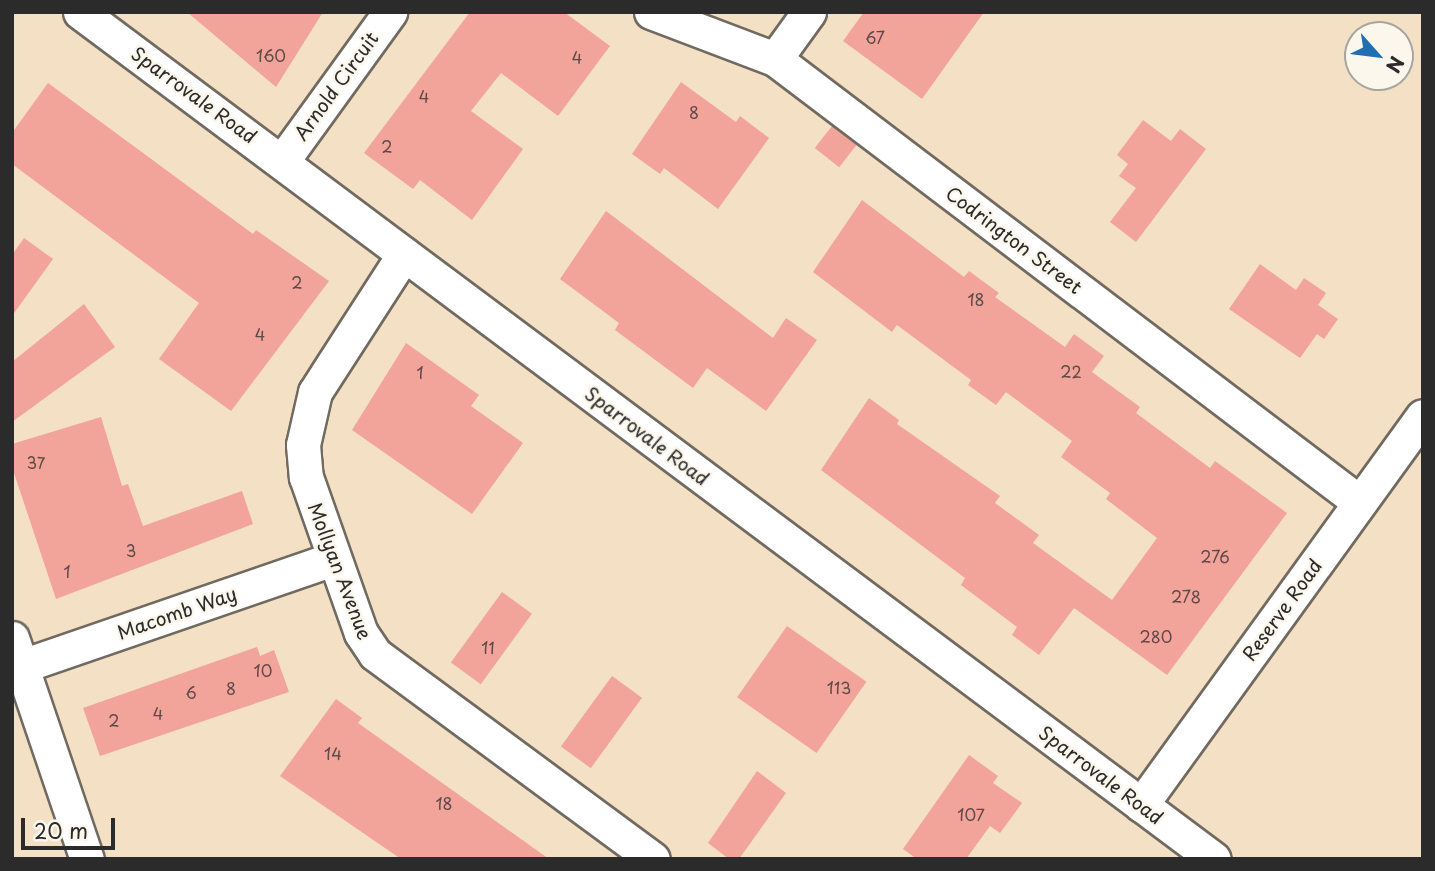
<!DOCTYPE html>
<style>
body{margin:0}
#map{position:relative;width:1435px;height:871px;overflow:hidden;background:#f4e0c4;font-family:"Playpen Sans",sans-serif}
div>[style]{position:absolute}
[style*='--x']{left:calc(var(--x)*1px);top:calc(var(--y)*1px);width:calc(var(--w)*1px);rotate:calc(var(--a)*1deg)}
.building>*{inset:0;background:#f2a39a;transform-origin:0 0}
.roads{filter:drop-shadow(2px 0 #716a61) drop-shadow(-2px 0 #716a61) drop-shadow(0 2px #716a61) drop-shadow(0 -2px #716a61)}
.minor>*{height:33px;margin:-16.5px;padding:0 16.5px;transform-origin:16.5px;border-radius:16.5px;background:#fff}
span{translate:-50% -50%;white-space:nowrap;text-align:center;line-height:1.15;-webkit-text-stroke:5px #fbf7ec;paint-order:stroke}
.number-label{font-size:16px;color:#5d4947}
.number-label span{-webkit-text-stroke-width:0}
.street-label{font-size:19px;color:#2b2b2b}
.frame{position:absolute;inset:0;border:14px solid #2b2b2b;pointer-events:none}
.north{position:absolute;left:1344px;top:21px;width:70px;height:70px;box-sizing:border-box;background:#fbf7ec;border:2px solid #a8a59f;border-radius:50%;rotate:118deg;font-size:19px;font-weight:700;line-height:28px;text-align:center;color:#2b2b2b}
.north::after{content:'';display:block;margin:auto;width:24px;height:32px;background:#1f6fb2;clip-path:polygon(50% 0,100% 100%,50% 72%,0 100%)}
.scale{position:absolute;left:21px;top:818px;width:94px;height:32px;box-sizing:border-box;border:4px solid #2b2b2b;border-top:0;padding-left:9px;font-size:21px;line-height:24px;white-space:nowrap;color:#2b2b2b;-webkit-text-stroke:5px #fbf7ec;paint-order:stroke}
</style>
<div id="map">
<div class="building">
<i style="clip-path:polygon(187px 12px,323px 12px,276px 87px)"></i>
<i style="clip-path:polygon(470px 12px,564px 12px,610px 46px,558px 116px,501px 73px,471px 111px,523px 149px,472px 220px,420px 180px,413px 189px,364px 153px)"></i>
<i style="clip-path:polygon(864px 12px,984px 12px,922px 99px,843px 41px)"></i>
<i style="clip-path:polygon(681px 82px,736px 122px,740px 116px,769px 138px,718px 209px,664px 168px,660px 174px,632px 154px)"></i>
<i style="clip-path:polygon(48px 83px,253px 234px,256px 230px,329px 281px,231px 411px,159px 359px,199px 303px,12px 164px,12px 133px)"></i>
<i style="clip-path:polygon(1143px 120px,1171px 141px,1180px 129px,1206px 149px,1136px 242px,1110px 222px,1136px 188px,1119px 176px,1128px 164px,1117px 155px)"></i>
<i style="left:832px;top:126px;width:31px;height:28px;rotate:38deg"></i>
<i style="clip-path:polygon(862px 200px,964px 277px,969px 271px,999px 293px,995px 297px,1065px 347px,1074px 334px,1104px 356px,1092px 372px,1140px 407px,1136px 413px,1210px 468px,1215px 461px,1287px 513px,1167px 675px,1074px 608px,1039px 655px,1012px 635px,1017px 627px,961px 585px,965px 578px,821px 470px,869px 398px,899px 420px,897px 424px,1000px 496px,995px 503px,1039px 535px,1033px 543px,1112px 600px,1157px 538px,1106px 499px,1110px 493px,1061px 457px,1072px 441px,1006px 392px,996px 405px,968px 385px,971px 380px,897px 325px,892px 332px,813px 272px)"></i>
<i style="clip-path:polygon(606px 211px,773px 338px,786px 318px,817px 340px,766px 411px,707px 368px,693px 388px,615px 330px,619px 323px,560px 279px)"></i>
<i style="clip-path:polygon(24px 238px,53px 259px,12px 316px,12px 255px)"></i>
<i style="clip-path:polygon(1260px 264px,1296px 290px,1304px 278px,1326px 293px,1318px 305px,1338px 319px,1324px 339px,1317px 334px,1300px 358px,1229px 309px)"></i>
<i style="clip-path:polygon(84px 304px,115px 347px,12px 422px,12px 362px)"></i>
<i style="clip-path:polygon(406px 343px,479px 395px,471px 406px,523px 443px,472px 514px,352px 430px)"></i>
<i style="clip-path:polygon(101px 417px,122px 486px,128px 484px,143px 526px,242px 491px,253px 524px,56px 599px,12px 467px,12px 444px)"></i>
<i style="left:502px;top:592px;width:37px;height:87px;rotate:36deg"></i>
<i style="left:787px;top:626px;width:97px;height:87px;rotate:35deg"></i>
<i style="clip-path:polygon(257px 647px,260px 656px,274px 650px,289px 692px,100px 756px,83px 708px)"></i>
<i style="left:612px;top:676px;width:37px;height:87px;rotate:36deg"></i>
<i style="clip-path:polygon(336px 699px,362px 718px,358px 723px,549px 859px,401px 859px,280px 776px)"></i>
<i style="clip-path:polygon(969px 755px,998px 776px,993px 783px,1022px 803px,1000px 833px,990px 826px,966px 859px,917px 859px,903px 849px)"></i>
<i style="clip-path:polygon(757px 771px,786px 793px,739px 859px,729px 859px,708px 843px)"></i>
</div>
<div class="roads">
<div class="minor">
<i style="--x:80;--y:12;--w:1415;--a:36.76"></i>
<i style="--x:651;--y:12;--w:133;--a:20.8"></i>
<i style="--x:775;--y:59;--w:733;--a:37.18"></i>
<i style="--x:775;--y:59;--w:58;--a:-54.1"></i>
<i style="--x:283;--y:160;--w:183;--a:-54.1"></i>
<i style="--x:404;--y:254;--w:164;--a:122.8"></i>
<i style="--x:315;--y:392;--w:54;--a:102.8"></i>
<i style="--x:303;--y:445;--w:32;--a:85"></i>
<i style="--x:306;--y:477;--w:165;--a:70.6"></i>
<i style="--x:361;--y:633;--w:25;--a:56"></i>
<i style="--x:375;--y:654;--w:345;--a:36.4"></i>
<i style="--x:12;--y:638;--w:233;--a:71.3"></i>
<i style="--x:22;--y:666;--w:328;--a:-19"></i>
<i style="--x:1141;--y:805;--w:480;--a:-54.1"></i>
</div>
</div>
<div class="number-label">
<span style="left:875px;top:37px">67</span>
<span style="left:271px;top:55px">160</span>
<span style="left:577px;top:57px">4</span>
<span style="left:424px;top:96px">4</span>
<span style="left:694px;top:112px">8</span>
<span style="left:387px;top:146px">2</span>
<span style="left:297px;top:282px">2</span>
<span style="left:976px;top:299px">18</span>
<span style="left:260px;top:334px">4</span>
<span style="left:1071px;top:371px">22</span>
<span style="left:420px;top:372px">1</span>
<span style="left:36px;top:462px">37</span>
<span style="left:131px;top:550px">3</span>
<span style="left:1215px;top:556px">276</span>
<span style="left:67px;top:571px">1</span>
<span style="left:1186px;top:596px">278</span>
<span style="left:1156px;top:636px">280</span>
<span style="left:488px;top:647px">11</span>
<span style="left:263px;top:670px">10</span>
<span style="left:839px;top:687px">113</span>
<span style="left:231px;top:688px">8</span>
<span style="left:191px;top:692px">6</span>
<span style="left:158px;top:713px">4</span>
<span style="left:114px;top:720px">2</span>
<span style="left:333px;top:753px">14</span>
<span style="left:444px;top:803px">18</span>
<span style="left:971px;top:814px">107</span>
</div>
<div class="street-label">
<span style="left:336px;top:86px;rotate:-54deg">Arnold Circuit</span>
<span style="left:194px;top:95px;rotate:36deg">Sparrovale Road</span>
<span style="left:1014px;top:240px;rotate:37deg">Codrington Street</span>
<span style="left:647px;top:436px;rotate:37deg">Sparrovale Road</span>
<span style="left:340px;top:571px;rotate:69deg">Mollyan Avenue</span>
<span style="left:1282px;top:610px;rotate:-54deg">Reserve Road</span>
<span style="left:177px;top:613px;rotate:-19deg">Macomb Way</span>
<span style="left:1101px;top:775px;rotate:37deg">Sparrovale Road</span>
</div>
<div class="frame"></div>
<div class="north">N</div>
<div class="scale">20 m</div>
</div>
